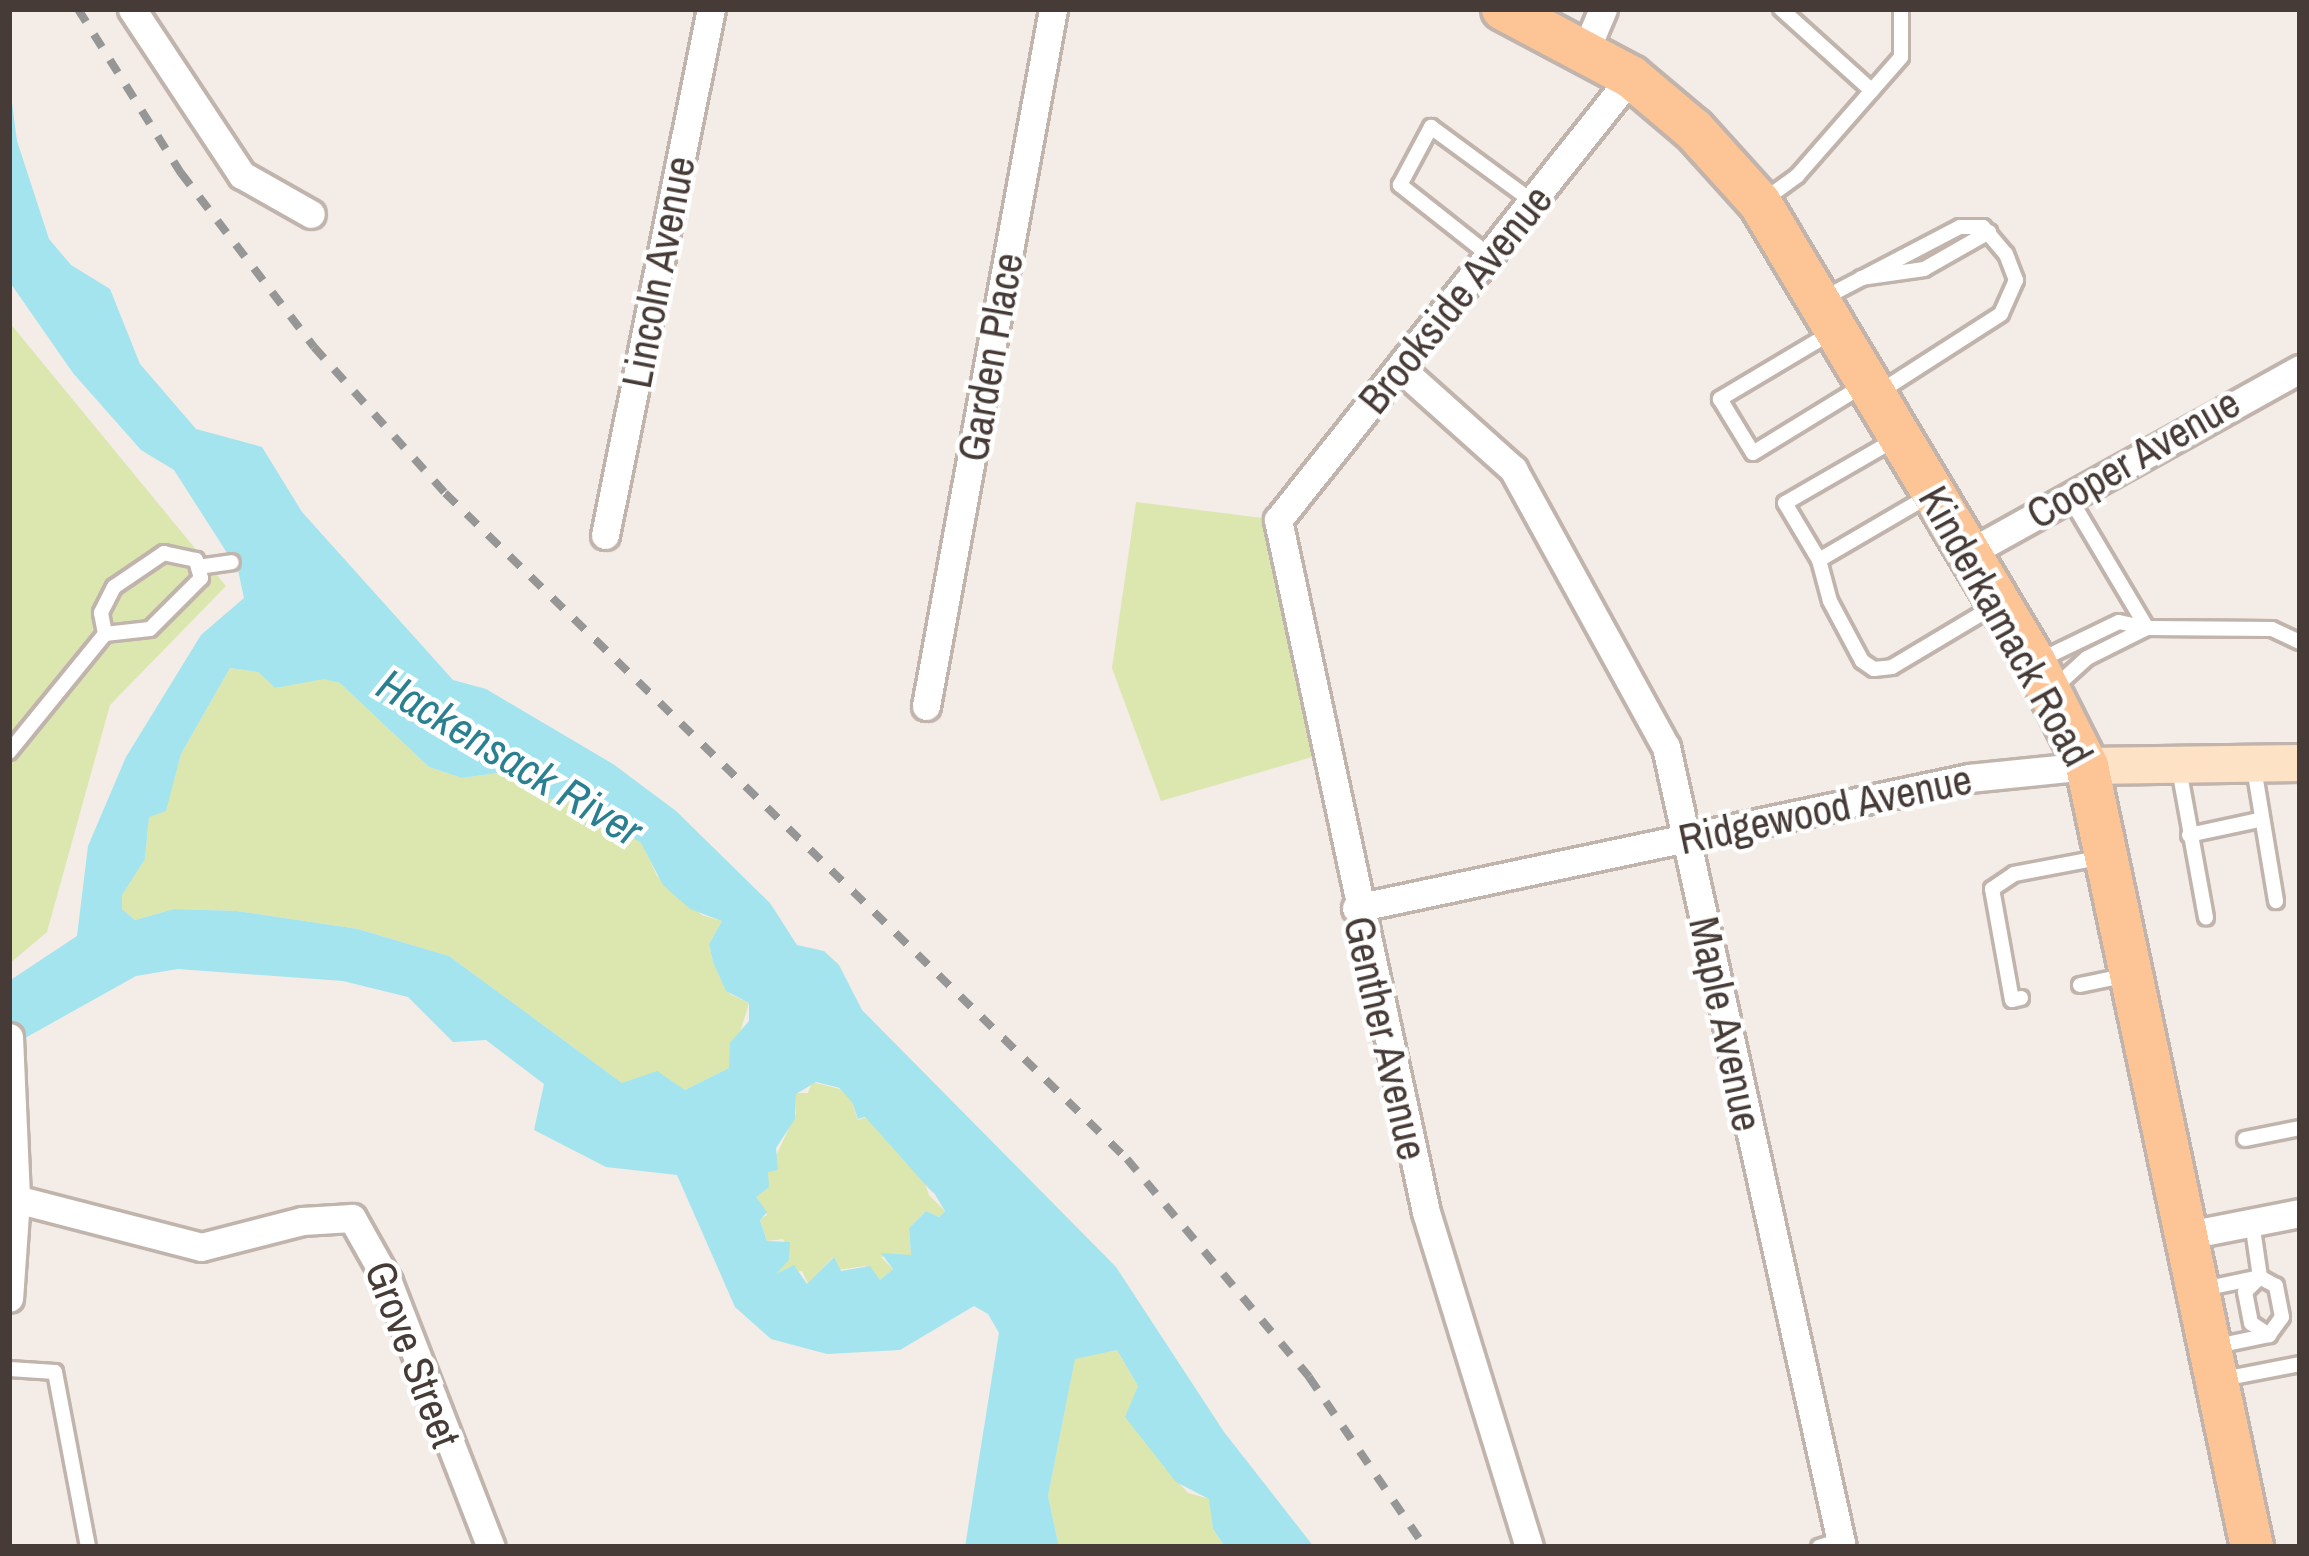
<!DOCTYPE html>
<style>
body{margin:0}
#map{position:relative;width:2309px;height:1556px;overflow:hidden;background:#f3ece7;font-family:"Archivo Narrow",sans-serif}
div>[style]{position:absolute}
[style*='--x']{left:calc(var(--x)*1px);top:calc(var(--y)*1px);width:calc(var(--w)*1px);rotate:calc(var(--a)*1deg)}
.green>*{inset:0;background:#dce7b0}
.water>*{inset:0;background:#a3e4ef}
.river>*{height:45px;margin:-22.5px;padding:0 22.5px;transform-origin:22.5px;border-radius:22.5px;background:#a3e4ef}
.roads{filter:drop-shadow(3px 0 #c1b4ac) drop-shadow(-3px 0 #c1b4ac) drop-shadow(0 3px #c1b4ac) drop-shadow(0 -3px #c1b4ac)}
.lane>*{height:14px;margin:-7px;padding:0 7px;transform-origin:7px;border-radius:7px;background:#fff}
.street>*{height:27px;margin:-13.5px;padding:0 13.5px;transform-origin:13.5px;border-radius:13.5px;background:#fff}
.secondary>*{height:36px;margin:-18px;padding:0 18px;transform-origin:18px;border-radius:18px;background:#fee2c6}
.primary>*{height:42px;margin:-21px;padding:0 21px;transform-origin:21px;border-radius:21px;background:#fdc596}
.rail>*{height:8px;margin-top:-4px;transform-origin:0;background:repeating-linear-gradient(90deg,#969696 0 15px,transparent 0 30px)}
span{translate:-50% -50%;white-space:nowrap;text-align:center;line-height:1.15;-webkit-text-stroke:9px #fff;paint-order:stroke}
.street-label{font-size:42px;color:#463b36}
.water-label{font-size:45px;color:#2a7f90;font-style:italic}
.frame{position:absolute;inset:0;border:12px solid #463b36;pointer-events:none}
</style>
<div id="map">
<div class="green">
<i style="clip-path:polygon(9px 322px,226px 586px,110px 705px,47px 932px,9px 964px)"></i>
<i style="clip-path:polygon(1136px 502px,1278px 520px,1326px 753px,1161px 801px,1112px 668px)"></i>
<i style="clip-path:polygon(230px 668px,258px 672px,275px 688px,324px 678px,340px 683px,429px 767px,462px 778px,511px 771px,573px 798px,642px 843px,657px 876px,702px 915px,722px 921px,709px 944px,713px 962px,730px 994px,749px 1003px,729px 1068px,685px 1090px,622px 1083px,449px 956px,358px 929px,237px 911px,174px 909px,135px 920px,122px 909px,122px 894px,145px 859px,149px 817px,169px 797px,181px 754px)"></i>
<i style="clip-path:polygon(812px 1082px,848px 1091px,858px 1120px,885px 1110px,903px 1118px,929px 1195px,945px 1211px,939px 1217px,926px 1211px,909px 1228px,911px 1255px,881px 1257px,893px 1269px,880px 1280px,865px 1266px,838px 1270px,833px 1257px,808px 1284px,802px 1271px,775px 1274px,789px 1250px,783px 1239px,767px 1241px,760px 1219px,767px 1215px,756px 1197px,796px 1114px,796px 1093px,808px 1093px)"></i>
<i style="clip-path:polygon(1117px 1350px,1138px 1386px,1135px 1406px,1164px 1467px,1188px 1493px,1210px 1499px,1213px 1529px,1225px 1547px,1059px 1547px,1048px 1496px,1075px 1358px)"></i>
</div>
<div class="water">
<i style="clip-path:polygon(evenodd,9px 80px,17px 141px,49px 239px,71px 265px,110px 289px,140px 364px,196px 429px,262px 447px,302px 512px,453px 680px,486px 689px,613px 764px,676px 811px,770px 903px,797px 945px,824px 951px,839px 965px,862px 1010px,1116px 1267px,1224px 1432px,1314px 1547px,1225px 1547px,1213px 1529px,1209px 1499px,1176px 1482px,1125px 1417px,1138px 1386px,1117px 1350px,1075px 1359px,1048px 1496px,1059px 1547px,965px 1547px,999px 1333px,988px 1314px,974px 1306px,900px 1350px,827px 1354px,771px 1339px,735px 1307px,677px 1175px,606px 1167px,534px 1130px,544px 1084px,486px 1040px,453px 1042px,408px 997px,343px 981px,178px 969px,136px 976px,9px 1047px,9px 981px,77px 936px,88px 846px,126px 757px,201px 635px,244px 598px,238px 570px,174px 470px,141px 450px,73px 373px,9px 281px,9px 80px,230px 668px,258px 672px,275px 688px,324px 679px,340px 683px,429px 767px,462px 778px,511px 771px,548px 799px,573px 798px,641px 843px,663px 885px,690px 909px,722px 921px,709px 944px,713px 962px,726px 991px,749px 1003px,749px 1021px,730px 1043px,729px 1068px,685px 1090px,657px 1071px,622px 1083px,449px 956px,358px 929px,237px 911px,174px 909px,135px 920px,122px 909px,122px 895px,145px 859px,149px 817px,166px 811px,181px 754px,230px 668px,9px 80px,816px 1082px,848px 1090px,858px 1119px,885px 1110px,903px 1118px,910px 1153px,945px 1211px,939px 1217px,926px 1211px,909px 1228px,911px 1255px,881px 1253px,893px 1269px,880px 1280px,870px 1266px,841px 1271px,834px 1257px,807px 1284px,794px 1265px,776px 1274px,789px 1260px,790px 1242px,767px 1241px,760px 1220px,767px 1212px,756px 1197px,769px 1187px,768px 1172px,778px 1170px,776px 1148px,795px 1119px,796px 1094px,816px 1082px)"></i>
</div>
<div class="river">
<i style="--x:850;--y:1066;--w:144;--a:48.4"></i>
</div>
<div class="roads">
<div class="lane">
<i style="--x:1781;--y:9;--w:122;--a:42"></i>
<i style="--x:1764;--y:200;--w:41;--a:-36"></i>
<i style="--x:1797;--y:176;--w:158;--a:-48.8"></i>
<i style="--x:1901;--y:57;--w:48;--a:-90"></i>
<i style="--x:1490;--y:256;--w:115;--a:-141.7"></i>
<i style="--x:1400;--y:185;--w:66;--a:-61.9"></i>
<i style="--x:1431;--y:127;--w:127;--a:36.3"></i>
<i style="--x:1861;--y:278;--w:64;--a:-8.1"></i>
<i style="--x:1924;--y:269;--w:75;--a:-29.6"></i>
<i style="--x:1824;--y:298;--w:153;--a:-27.6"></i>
<i style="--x:1960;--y:227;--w:23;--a:0"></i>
<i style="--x:1983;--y:227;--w:35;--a:50"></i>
<i style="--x:2006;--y:254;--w:28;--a:69"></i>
<i style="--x:2016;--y:280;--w:37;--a:114"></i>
<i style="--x:2001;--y:314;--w:143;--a:147.3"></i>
<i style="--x:1834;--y:331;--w:133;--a:149.2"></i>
<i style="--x:1720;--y:399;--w:63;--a:58.6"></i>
<i style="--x:1753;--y:453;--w:130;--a:-31.5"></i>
<i style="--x:1896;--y:439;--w:128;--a:150"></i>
<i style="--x:1785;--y:503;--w:66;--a:59.2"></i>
<i style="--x:1819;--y:560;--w:125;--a:-30.3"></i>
<i style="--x:2068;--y:495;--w:155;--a:59.3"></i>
<i style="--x:1819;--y:560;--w:42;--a:75"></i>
<i style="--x:1830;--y:601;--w:68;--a:61.9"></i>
<i style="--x:1862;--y:661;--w:14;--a:34"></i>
<i style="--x:1874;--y:669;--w:18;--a:-6"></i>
<i style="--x:1892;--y:667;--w:121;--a:-30.8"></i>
<i style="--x:198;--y:567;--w:34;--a:-8"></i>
<i style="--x:2042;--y:659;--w:85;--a:-25.7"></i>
<i style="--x:2119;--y:622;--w:29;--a:12"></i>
<i style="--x:2053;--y:689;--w:46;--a:-42.4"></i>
<i style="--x:2087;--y:658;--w:67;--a:-26.6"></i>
<i style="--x:2147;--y:628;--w:125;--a:0.5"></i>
<i style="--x:2272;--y:629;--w:31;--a:25"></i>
<i style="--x:9;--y:752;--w:152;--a:-50.9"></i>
<i style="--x:105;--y:634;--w:45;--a:-6.3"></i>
<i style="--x:150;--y:629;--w:72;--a:-45"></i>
<i style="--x:201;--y:578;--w:19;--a:-106"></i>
<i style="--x:196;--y:560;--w:33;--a:-168"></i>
<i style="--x:164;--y:553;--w:60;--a:145.8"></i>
<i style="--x:114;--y:587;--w:29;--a:117"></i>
<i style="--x:101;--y:613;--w:21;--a:79"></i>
<i style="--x:2254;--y:768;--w:135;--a:80.6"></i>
<i style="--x:2179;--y:769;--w:151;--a:79.7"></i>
<i style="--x:2189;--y:835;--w:72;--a:-12.1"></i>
<i style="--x:2080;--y:985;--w:49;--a:-11.8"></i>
<i style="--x:2021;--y:998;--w:9;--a:167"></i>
<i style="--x:2012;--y:1000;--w:113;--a:-100.2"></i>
<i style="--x:1992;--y:889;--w:27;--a:-34"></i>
<i style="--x:2014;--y:874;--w:92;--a:-10.7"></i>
<i style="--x:2245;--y:1139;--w:56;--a:-11.3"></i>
<i style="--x:2203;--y:1289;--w:58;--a:-11.9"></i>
<i style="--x:2260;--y:1277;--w:56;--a:-98.3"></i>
<i style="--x:2212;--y:1347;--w:58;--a:-11.9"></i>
<i style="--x:2269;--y:1335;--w:22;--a:-54"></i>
<i style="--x:2282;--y:1317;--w:32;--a:-101"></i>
<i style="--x:2276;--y:1286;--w:18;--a:-151"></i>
<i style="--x:2260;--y:1277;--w:21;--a:135"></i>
<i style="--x:2245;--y:1292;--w:32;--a:79"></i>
<i style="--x:2251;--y:1323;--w:22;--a:34"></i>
<i style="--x:9;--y:1369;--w:46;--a:3.7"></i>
<i style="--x:55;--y:1372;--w:178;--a:79.3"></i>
<i style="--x:2223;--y:1379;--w:78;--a:-11"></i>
<i style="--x:1819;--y:1547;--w:21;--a:-17"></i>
</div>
<div class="street">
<i style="--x:132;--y:9;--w:199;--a:56.5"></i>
<i style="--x:242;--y:175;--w:79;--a:29.5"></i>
<i style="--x:1586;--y:49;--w:43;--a:-67"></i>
<i style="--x:1400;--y:368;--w:152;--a:41.8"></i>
<i style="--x:1513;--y:469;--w:317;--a:61.2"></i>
<i style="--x:1666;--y:747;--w:819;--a:77.59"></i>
<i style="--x:605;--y:535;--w:537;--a:-78.61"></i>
<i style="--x:1969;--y:553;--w:379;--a:-29.1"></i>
<i style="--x:926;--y:706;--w:708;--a:-79.67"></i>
<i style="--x:1356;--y:908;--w:627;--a:-11.97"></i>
<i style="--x:1969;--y:778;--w:119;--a:-5.8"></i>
<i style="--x:9;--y:1037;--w:162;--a:87.5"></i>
<i style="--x:16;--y:1199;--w:99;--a:94"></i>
<i style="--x:16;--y:1199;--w:191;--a:14.5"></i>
<i style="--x:201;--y:1247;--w:104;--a:-14.4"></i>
<i style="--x:302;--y:1221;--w:50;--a:-3.4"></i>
<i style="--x:352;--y:1218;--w:73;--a:60.6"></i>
<i style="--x:388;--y:1282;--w:284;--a:68.8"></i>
<i style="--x:2188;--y:1235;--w:114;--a:-11.1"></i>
<i style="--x:1529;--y:1547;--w:350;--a:-107.1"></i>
<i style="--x:1426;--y:1212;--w:708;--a:-102.07"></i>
<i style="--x:1278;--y:520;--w:566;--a:-51.45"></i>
</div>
<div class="secondary">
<i style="--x:2087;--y:766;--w:213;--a:-0.8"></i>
</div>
<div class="primary">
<i style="--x:1503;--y:9;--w:145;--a:28"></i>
<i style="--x:1631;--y:77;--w:82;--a:40.1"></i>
<i style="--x:1694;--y:130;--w:98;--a:47.9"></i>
<i style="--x:1760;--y:203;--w:536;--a:59.13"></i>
<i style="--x:2035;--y:663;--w:115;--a:63.2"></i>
<i style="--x:2087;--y:766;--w:798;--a:78.07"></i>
</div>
</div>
<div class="rail">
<i style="--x:78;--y:9;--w:194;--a:57.9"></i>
<i style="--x:181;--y:173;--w:219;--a:52.6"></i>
<i style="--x:314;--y:347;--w:196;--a:48.1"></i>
<i style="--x:445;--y:493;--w:953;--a:44.32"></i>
<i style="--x:1127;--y:1159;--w:284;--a:50.1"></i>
<i style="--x:1309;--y:1377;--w:206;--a:55.7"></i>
</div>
<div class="street-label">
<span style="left:658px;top:272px;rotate:-79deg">Lincoln Avenue</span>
<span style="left:1455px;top:299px;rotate:-51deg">Brookside Avenue</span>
<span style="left:990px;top:357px;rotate:-80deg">Garden Place</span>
<span style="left:2133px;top:458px;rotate:-30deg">Cooper Avenue</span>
<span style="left:2006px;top:626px;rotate:61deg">Kinderkamack Road</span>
<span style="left:1825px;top:809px;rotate:-12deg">Ridgewood Avenue</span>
<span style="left:1726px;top:1024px;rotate:78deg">Maple Avenue</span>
<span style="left:1386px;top:1038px;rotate:77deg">Genther Avenue</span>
<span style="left:413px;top:1354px;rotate:69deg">Grove Street</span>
</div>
<div class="water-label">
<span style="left:510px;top:757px;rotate:31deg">Hackensack River</span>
</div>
<div class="frame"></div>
</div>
